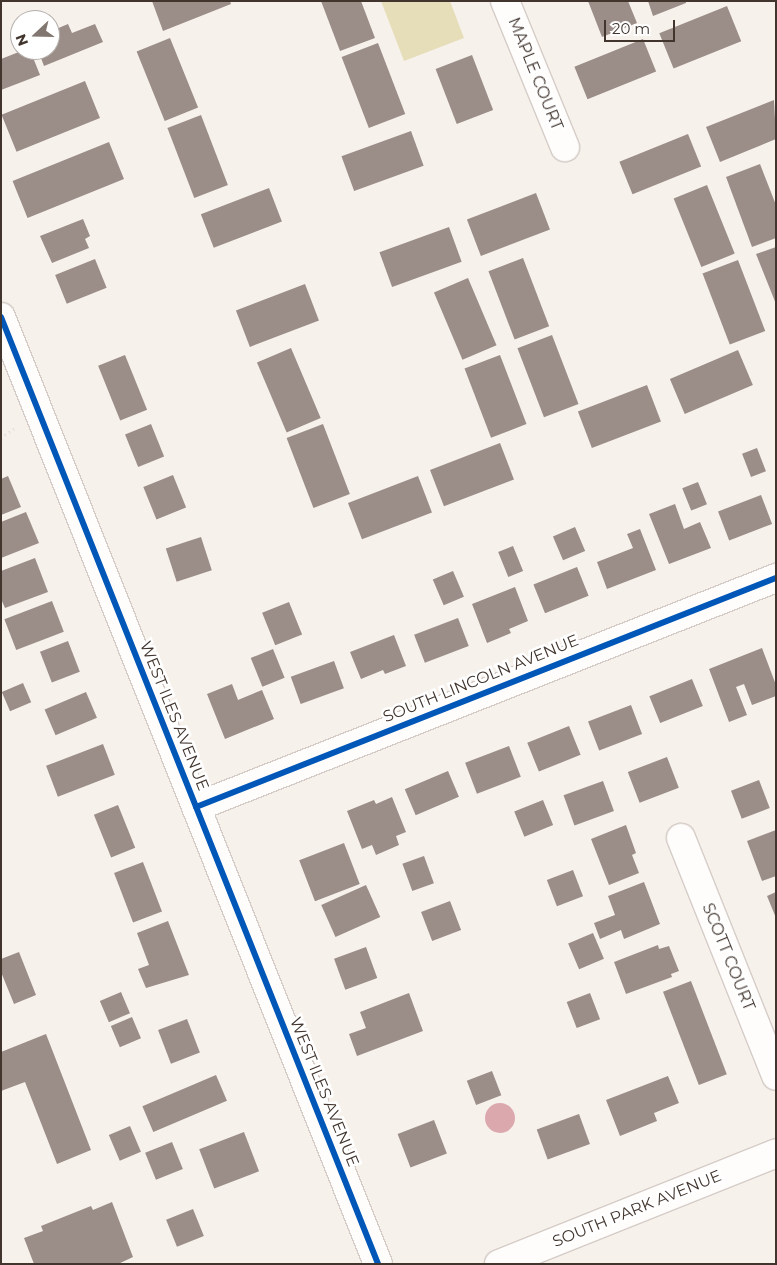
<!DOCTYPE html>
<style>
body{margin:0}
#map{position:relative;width:777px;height:1265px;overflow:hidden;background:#f7f1ec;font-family:Montserrat,sans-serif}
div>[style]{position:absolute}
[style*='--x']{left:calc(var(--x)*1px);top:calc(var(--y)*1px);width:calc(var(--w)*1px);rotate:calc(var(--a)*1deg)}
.green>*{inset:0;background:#e6deb9}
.water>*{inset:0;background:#dba8ae}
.round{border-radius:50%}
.building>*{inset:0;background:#9b8d88;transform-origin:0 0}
.path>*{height:3px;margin-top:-1.5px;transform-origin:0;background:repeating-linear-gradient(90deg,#e0dddc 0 1px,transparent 0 5px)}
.roads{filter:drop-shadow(1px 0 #d5ccc7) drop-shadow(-1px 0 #d5ccc7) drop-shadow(0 1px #d5ccc7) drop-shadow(0 -1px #d5ccc7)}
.street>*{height:28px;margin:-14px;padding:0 14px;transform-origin:14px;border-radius:14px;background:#fefdfc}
.cycleway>*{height:6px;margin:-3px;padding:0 3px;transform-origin:3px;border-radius:3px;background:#0057b8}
span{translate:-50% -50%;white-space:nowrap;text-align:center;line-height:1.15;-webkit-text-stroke:5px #fff;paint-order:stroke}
.street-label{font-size:16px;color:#41352e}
.frame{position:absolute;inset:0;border:2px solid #41352e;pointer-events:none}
.north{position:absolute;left:10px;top:10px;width:50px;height:50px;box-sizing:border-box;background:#fff;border:1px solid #b3aeab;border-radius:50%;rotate:249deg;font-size:14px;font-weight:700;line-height:20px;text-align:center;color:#41352e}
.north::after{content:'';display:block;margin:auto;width:18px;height:22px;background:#817770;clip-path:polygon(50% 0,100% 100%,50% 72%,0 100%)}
.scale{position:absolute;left:604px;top:20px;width:71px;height:22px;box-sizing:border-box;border:2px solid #41352e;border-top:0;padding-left:6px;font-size:15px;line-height:18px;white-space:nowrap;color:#41352e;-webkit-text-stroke:4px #fff;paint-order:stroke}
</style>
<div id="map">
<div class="green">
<i style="clip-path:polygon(381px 1px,450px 1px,464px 38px,404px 61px)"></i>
</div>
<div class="water">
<i class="round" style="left:485px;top:1103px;width:30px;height:30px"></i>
</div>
<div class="building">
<i style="clip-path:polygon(152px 1px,230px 1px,231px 4px,163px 31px)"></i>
<i style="clip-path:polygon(321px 1px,361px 1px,375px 38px,340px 51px)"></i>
<i style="clip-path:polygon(588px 1px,628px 1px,637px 23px,602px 37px)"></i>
<i style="clip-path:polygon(648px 1px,686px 1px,686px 3px,653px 16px)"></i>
<i style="left:727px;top:6px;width:38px;height:73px;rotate:68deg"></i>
<i style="clip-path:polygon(68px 24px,72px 33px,95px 24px,103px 42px,44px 66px,38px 50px,50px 50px,50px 42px,58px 38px,54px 30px)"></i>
<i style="left:170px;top:38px;width:75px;height:36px;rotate:68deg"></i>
<i style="left:643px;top:39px;width:35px;height:74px;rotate:68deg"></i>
<i style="left:378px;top:43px;width:76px;height:39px;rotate:69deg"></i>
<i style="clip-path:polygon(24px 50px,30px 50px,40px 75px,1px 90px,1px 59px)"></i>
<i style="left:472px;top:55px;width:59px;height:39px;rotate:69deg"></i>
<i style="left:85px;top:81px;width:40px;height:90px;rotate:68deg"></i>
<i style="clip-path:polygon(774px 100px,776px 139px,720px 162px,706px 127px)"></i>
<i style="left:201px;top:115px;width:75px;height:36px;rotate:69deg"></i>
<i style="left:411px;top:131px;width:37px;height:74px;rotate:70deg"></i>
<i style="left:688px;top:134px;width:35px;height:74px;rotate:68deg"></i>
<i style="left:109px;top:142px;width:40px;height:104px;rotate:68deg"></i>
<i style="clip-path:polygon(760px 164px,776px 205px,776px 238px,752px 247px,726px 177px)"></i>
<i style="left:707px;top:185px;width:74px;height:36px;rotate:68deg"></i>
<i style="left:269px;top:188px;width:36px;height:73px;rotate:69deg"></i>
<i style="left:536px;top:193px;width:39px;height:74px;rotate:69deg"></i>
<i style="clip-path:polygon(83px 219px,90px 236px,85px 239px,89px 248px,52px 263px,40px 236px)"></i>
<i style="left:449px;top:227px;width:37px;height:74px;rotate:70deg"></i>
<i style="clip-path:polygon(776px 247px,776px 304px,756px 254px)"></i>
<i style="left:523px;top:258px;width:73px;height:37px;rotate:69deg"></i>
<i style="left:95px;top:259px;width:31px;height:43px;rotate:68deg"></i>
<i style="left:738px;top:260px;width:76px;height:38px;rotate:69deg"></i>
<i style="left:468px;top:278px;width:73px;height:37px;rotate:67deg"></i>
<i style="left:305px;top:284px;width:39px;height:74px;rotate:69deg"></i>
<i style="left:552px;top:335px;width:74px;height:37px;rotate:69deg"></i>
<i style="left:291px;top:348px;width:76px;height:37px;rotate:67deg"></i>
<i style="left:738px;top:350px;width:38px;height:74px;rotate:67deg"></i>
<i style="left:125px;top:355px;width:59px;height:29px;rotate:68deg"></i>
<i style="left:500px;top:355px;width:74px;height:38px;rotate:69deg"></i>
<i style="left:647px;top:385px;width:39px;height:74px;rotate:69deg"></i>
<i style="left:151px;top:424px;width:35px;height:28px;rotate:68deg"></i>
<i style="left:323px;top:424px;width:75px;height:39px;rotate:69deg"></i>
<i style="left:500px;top:443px;width:39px;height:75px;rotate:69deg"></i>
<i style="left:757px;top:448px;width:25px;height:16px;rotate:69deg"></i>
<i style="left:173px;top:475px;width:35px;height:32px;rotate:68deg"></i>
<i style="clip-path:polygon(8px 476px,21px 507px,1px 515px,1px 479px)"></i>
<i style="left:418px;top:476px;width:39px;height:75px;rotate:69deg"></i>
<i style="left:698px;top:482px;width:24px;height:17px;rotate:68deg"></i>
<i style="left:761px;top:495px;width:31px;height:46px;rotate:69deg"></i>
<i style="clip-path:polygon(675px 504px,684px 529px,700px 522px,711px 548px,669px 564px,649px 514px)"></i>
<i style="clip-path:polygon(26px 512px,39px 543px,1px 558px,1px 522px)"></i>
<i style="left:575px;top:527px;width:26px;height:24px;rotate:67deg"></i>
<i style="clip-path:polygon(640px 529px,656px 570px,607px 589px,597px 562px,633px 548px,627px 534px)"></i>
<i style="left:201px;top:537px;width:35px;height:37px;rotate:72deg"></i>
<i style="left:513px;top:546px;width:27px;height:16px;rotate:68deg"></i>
<i style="clip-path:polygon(35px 558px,48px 592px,5px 608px,1px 599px,1px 571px)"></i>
<i style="left:577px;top:567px;width:31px;height:47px;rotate:68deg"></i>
<i style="left:453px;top:571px;width:28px;height:22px;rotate:67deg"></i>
<i style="clip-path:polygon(515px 587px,528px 621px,509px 629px,511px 633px,487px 643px,472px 604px)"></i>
<i style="left:52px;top:601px;width:33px;height:51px;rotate:69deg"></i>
<i style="left:289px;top:602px;width:35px;height:29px;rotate:68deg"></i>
<i style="left:458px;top:618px;width:30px;height:47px;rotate:69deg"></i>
<i style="clip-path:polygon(394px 635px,406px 666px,385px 674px,383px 670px,361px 679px,350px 652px)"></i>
<i style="left:68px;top:641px;width:33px;height:30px;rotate:69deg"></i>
<i style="clip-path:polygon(762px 648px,776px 685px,776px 696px,752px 705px,744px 684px,736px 687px,747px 715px,729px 722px,709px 669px)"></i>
<i style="left:273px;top:649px;width:31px;height:24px;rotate:68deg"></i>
<i style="left:334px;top:661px;width:29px;height:46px;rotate:70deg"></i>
<i style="left:692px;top:679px;width:29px;height:46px;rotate:68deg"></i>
<i style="left:23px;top:683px;width:21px;height:23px;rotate:67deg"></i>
<i style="clip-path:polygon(232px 684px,238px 700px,262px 690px,274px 719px,225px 739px,207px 694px)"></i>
<i style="left:86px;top:692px;width:28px;height:45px;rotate:67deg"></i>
<i style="left:631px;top:705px;width:31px;height:46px;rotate:69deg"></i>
<i style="left:569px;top:726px;width:31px;height:45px;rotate:68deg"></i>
<i style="left:103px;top:744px;width:33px;height:61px;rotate:69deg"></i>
<i style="left:509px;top:746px;width:33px;height:47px;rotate:69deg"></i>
<i style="left:667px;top:757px;width:33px;height:42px;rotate:69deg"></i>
<i style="left:448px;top:771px;width:28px;height:47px;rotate:67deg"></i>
<i style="left:759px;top:780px;width:30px;height:30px;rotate:69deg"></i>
<i style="left:603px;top:781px;width:32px;height:42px;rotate:70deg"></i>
<i style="clip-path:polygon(392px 797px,406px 832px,396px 836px,399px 845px,376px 855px,372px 845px,362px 849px,347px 811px,374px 800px,376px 804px)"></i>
<i style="left:543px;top:800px;width:27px;height:31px;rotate:68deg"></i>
<i style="left:118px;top:805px;width:46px;height:26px;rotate:68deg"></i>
<i style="clip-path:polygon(626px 825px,636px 853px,632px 855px,639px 873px,609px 885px,591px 839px)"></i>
<i style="clip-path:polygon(776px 830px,776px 876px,762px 881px,747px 841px)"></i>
<i style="left:344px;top:843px;width:44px;height:48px;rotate:69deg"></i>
<i style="left:424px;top:856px;width:29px;height:23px;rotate:70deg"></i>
<i style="left:143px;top:862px;width:53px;height:31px;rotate:69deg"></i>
<i style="left:573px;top:870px;width:28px;height:28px;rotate:69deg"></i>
<i style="clip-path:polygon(644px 882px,660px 924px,624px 939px,621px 930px,600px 939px,594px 923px,615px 915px,608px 896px)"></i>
<i style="left:366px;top:885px;width:35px;height:49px;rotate:66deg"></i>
<i style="clip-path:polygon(776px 892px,776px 918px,767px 896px)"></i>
<i style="left:450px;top:901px;width:31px;height:31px;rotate:69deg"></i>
<i style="clip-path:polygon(168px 921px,189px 975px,146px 988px,138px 969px,149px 965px,137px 933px)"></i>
<i style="left:593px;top:933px;width:28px;height:27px;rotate:67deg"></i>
<i style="clip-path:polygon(658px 945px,659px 949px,669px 946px,679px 971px,671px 974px,672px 977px,626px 994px,614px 962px)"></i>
<i style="left:366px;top:947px;width:33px;height:34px;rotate:70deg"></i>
<i style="clip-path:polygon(19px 952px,36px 995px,14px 1004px,1px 972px,1px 959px)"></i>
<i style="left:691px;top:981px;width:100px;height:30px;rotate:69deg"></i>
<i style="left:121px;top:992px;width:23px;height:23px;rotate:67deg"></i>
<i style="clip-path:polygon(409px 993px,423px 1031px,357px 1056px,349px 1034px,366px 1028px,360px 1012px)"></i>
<i style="left:590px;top:993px;width:28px;height:25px;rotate:69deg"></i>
<i style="left:132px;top:1017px;width:23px;height:23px;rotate:67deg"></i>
<i style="left:187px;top:1019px;width:36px;height:31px;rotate:69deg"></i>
<i style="clip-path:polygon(46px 1034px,91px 1150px,57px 1164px,25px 1082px,1px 1091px,1px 1052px)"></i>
<i style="left:492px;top:1071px;width:26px;height:27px;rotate:69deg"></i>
<i style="left:216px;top:1075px;width:28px;height:80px;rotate:67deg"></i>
<i style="clip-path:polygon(668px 1076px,679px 1103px,654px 1113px,657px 1121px,620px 1136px,606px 1100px)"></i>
<i style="left:579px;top:1114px;width:32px;height:45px;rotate:70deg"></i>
<i style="left:434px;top:1120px;width:36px;height:39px;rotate:69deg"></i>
<i style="left:130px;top:1126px;width:28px;height:23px;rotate:67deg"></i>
<i style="left:244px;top:1132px;width:42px;height:48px;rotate:69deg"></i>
<i style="left:172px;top:1142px;width:29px;height:29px;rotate:68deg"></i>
<i style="clip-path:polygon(112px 1202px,133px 1257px,118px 1264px,34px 1264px,24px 1238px,43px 1231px,41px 1226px,91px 1206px,93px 1210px)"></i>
<i style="left:193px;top:1209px;width:29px;height:29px;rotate:68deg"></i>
</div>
<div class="path">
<i style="--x:1;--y:438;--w:19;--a:-35"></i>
</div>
<div class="roads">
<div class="street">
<i style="--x:505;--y:1;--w:158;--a:67.7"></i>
<i style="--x:1;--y:317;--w:1019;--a:68.29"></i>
<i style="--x:196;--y:807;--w:624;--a:-21.55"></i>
<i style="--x:681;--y:838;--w:256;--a:68.2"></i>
<i style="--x:499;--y:1264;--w:298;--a:-21.8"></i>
</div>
</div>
<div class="cycleway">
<i style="--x:1;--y:317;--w:1019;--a:68.29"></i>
<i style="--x:196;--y:807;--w:624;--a:-21.55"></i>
</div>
<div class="street-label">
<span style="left:535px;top:74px;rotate:68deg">MAPLE COURT</span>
<span style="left:481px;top:679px;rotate:-22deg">SOUTH LINCOLN AVENUE</span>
<span style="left:174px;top:716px;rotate:68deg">WEST ILES AVENUE</span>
<span style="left:728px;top:957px;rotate:68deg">SCOTT COURT</span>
<span style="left:324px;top:1092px;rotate:68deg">WEST ILES AVENUE</span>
<span style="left:637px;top:1209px;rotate:-22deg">SOUTH PARK AVENUE</span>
</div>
<div class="frame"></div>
<div class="north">N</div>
<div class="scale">20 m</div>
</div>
